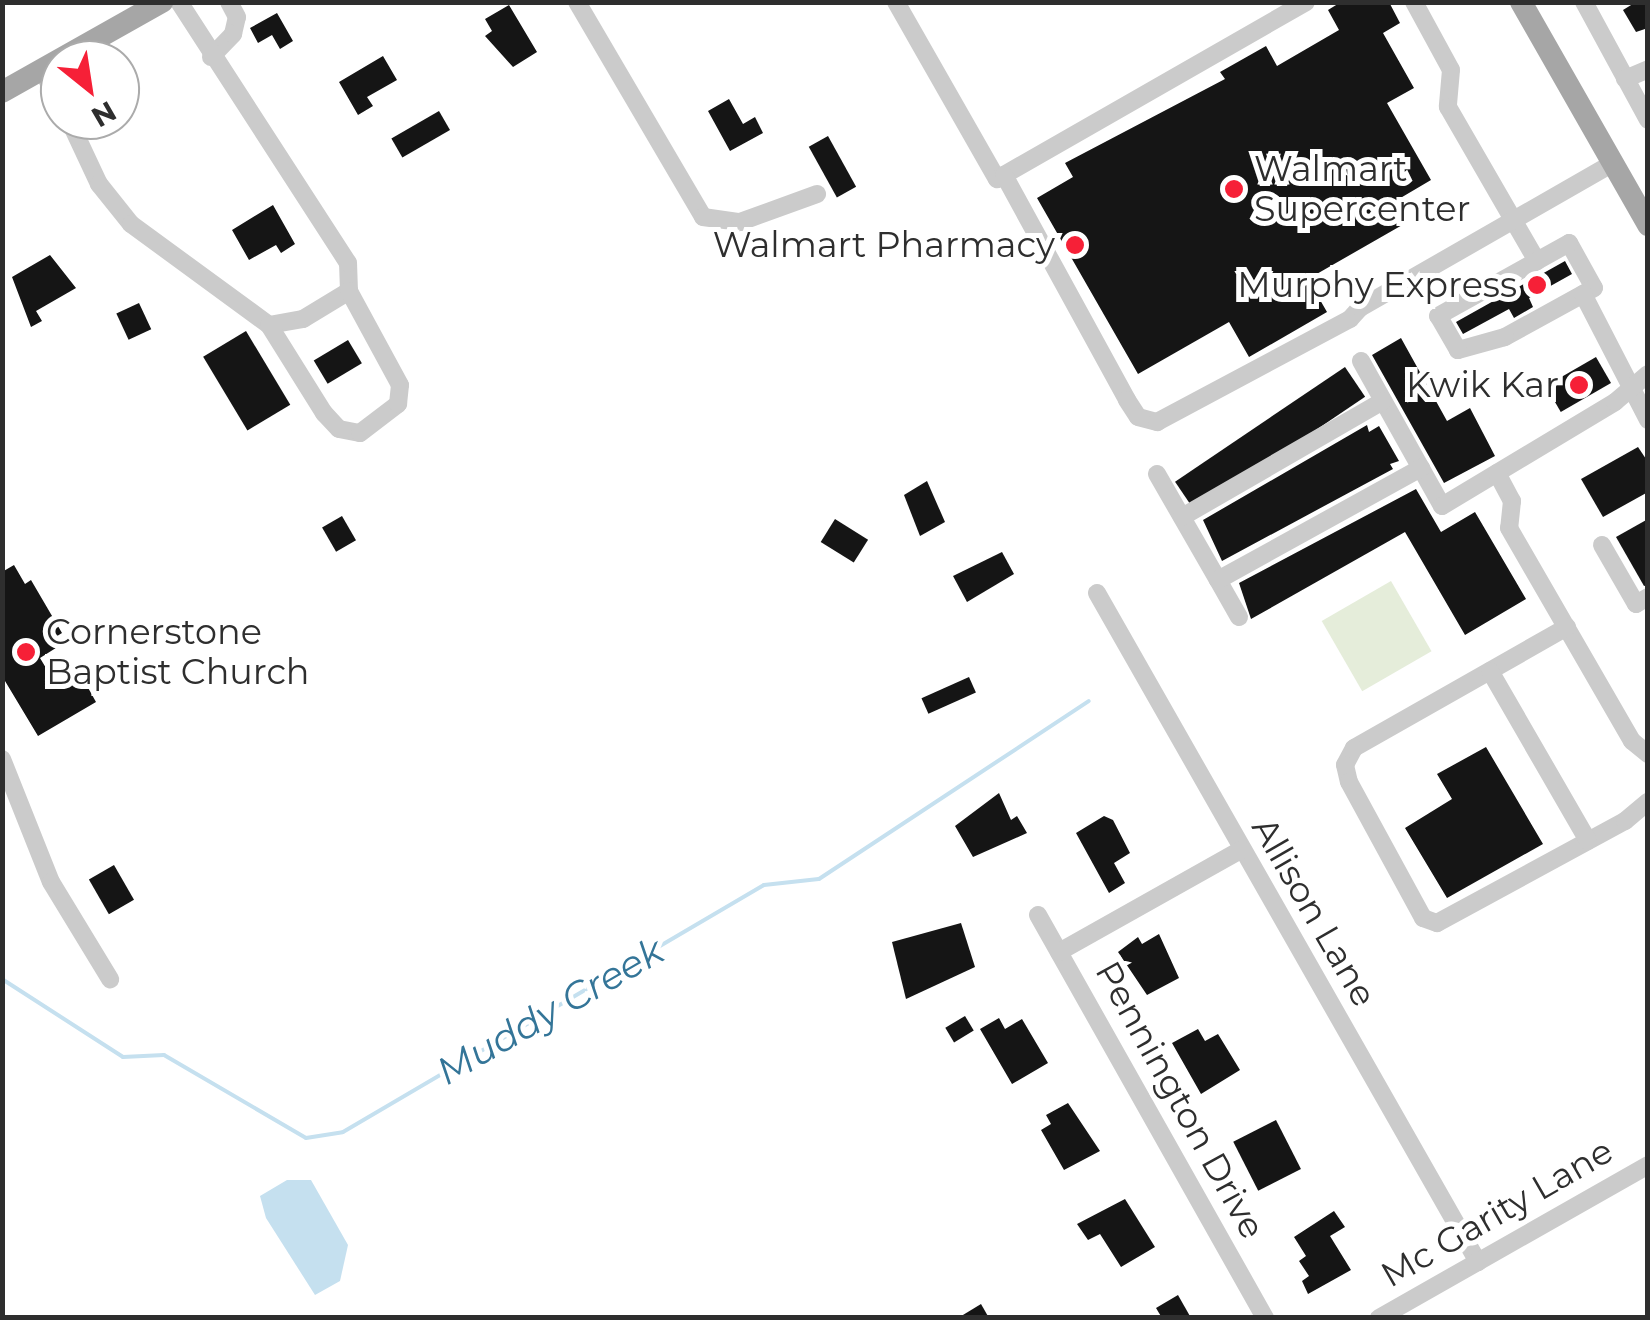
<!DOCTYPE html>
<style>
body{margin:0}
#map{position:relative;width:1650px;height:1320px;overflow:hidden;background:#fff;font-family:Montserrat,sans-serif}
div>[style]{position:absolute}
[style*='--x']{left:calc(var(--x)*1px);top:calc(var(--y)*1px);width:calc(var(--w)*1px);rotate:calc(var(--a)*1deg)}
.green>*{inset:0;background:#e5edda;transform-origin:0 0}
.water>*{inset:0;background:#c5e0ef}
.stream>*{height:4px;margin:-2px;padding:0 2px;transform-origin:2px;border-radius:2px;background:#c5e0ef}
.building>*{inset:0;background:#151515;transform-origin:0 0}
.minor>*{height:18px;margin:-9px;padding:0 9px;transform-origin:9px;border-radius:9px;background:#cbcbcb}
.major>*{height:22px;margin:-11px;padding:0 11px;transform-origin:11px;border-radius:11px;background:#a6a6a6}
.dots>*{width:28px;height:28px;translate:-50% -50%;box-sizing:border-box;border:5px solid #fff;border-radius:50%}
span{translate:-50% -50%;white-space:nowrap;text-align:center;line-height:1.15;-webkit-text-stroke:10px #fff;paint-order:stroke}
.poi-label{font-size:35px;color:#2e2e2e}
.left{translate:0 -50%;text-align:left}
.right{translate:-100% -50%;text-align:right}
.street-label{font-size:35px;color:#2e2e2e}
.water-label{font-size:38px;color:#347598;font-style:italic}
.frame{position:absolute;inset:0;border:5px solid #2e2e2e;pointer-events:none}
.north{position:absolute;left:40px;top:40px;width:100px;height:100px;box-sizing:border-box;background:#fff;border:2px solid #ababab;border-radius:50%;rotate:150deg;font-size:28px;font-weight:700;line-height:40px;text-align:center;color:#2e2e2e}
.north::after{content:'';display:block;margin:auto;width:35px;height:45px;background:#f62037;clip-path:polygon(50% 0,100% 100%,50% 72%,0 100%)}
</style>
<div id="map">
<div class="green">
<i style="left:1391px;top:581px;width:81px;height:80px;rotate:60deg"></i>
</div>
<div class="water">
<i style="clip-path:polygon(287px 1180px,311px 1180px,348px 1245px,340px 1281px,315px 1295px,266px 1218px,260px 1196px)"></i>
</div>
<div class="stream">
<i style="--x:2;--y:979;--w:144;--a:32.8"></i>
<i style="--x:123;--y:1057;--w:41;--a:-2.8"></i>
<i style="--x:164;--y:1055;--w:164;--a:30.3"></i>
<i style="--x:306;--y:1138;--w:37;--a:-9"></i>
<i style="--x:343;--y:1132;--w:488;--a:-30.4"></i>
<i style="--x:764;--y:885;--w:55;--a:-6.2"></i>
<i style="--x:819;--y:879;--w:323;--a:-33.4"></i>
</div>
<div class="building">
<i style="clip-path:polygon(1341px 2px,1389px 2px,1400px 23px,1383px 33px,1414px 88px,1387px 103px,1431px 180px,1392px 203px,1404px 224px,1308px 279px,1327px 312px,1249px 357px,1229px 322px,1138px 374px,1037px 198px,1073px 177px,1065px 163px,1225px 79px,1220px 72px,1266px 46px,1277px 66px,1339px 30px,1328px 10px)"></i>
<i style="clip-path:polygon(1636px 2px,1648px 2px,1648px 28px,1636px 32px,1623px 10px)"></i>
<i style="clip-path:polygon(509px 5px,537px 52px,513px 67px,485px 36px,492px 31px,485px 19px)"></i>
<i style="clip-path:polygon(277px 13px,293px 41px,280px 49px,272px 35px,258px 43px,250px 28px)"></i>
<i style="clip-path:polygon(383px 56px,397px 80px,367px 97px,373px 106px,358px 115px,339px 82px)"></i>
<i style="clip-path:polygon(729px 99px,743px 124px,755px 117px,763px 133px,730px 151px,708px 111px)"></i>
<i style="left:439px;top:111px;width:22px;height:55px;rotate:60deg"></i>
<i style="left:828px;top:136px;width:58px;height:22px;rotate:61deg"></i>
<i style="clip-path:polygon(273px 205px,295px 244px,281px 253px,276px 245px,249px 260px,232px 230px)"></i>
<i style="clip-path:polygon(50px 255px,76px 288px,36px 311px,42px 321px,31px 327px,12px 277px)"></i>
<i style="clip-path:polygon(1565px 261px,1572px 274px,1529px 298px,1533px 307px,1514px 318px,1509px 309px,1463px 334px,1456px 322px)"></i>
<i style="left:139px;top:303px;width:29px;height:25px;rotate:65deg"></i>
<i style="left:246px;top:331px;width:86px;height:50px;rotate:59deg"></i>
<i style="clip-path:polygon(1401px 338px,1447px 421px,1470px 408px,1495px 456px,1444px 483px,1372px 355px)"></i>
<i style="left:348px;top:340px;width:27px;height:40px;rotate:59deg"></i>
<i style="left:1596px;top:357px;width:30px;height:58px;rotate:60deg"></i>
<i style="left:1345px;top:367px;width:36px;height:205px;rotate:56deg"></i>
<i style="clip-path:polygon(1367px 425px,1369px 432px,1379px 426px,1399px 461px,1390px 464px,1393px 469px,1222px 561px,1203px 520px)"></i>
<i style="clip-path:polygon(1638px 447px,1648px 462px,1648px 492px,1603px 517px,1581px 479px)"></i>
<i style="clip-path:polygon(927px 481px,945px 522px,920px 536px,904px 495px)"></i>
<i style="clip-path:polygon(1416px 489px,1441px 532px,1475px 512px,1526px 599px,1465px 635px,1405px 532px,1251px 619px,1239px 583px)"></i>
<i style="left:342px;top:516px;width:28px;height:23px;rotate:60deg"></i>
<i style="left:835px;top:519px;width:39px;height:27px;rotate:32deg"></i>
<i style="clip-path:polygon(1648px 519px,1648px 585px,1644px 586px,1616px 537px)"></i>
<i style="clip-path:polygon(1002px 552px,1014px 574px,967px 602px,953px 576px)"></i>
<i style="clip-path:polygon(14px 565px,25px 584px,31px 580px,62px 633px,54px 638px,59px 646px,40px 658px,58px 688px,81px 675px,96px 702px,38px 736px,2px 676px,2px 572px)"></i>
<i style="left:969px;top:677px;width:17px;height:52px;rotate:66deg"></i>
<i style="clip-path:polygon(1486px 747px,1543px 844px,1447px 898px,1405px 828px,1452px 799px,1437px 774px)"></i>
<i style="clip-path:polygon(999px 793px,1011px 820px,1017px 816px,1027px 833px,973px 857px,955px 826px)"></i>
<i style="clip-path:polygon(1104px 816px,1113px 820px,1130px 853px,1114px 863px,1125px 883px,1109px 893px,1076px 833px)"></i>
<i style="left:114px;top:865px;width:40px;height:29px;rotate:60deg"></i>
<i style="clip-path:polygon(961px 923px,975px 967px,906px 999px,892px 942px)"></i>
<i style="clip-path:polygon(1159px 934px,1179px 978px,1147px 995px,1118px 952px,1138px 937px,1142px 944px)"></i>
<i style="left:965px;top:1016px;width:17px;height:23px;rotate:59deg"></i>
<i style="clip-path:polygon(999px 1018px,1005px 1029px,1022px 1019px,1048px 1063px,1012px 1084px,980px 1029px)"></i>
<i style="clip-path:polygon(1198px 1029px,1205px 1041px,1218px 1034px,1240px 1070px,1201px 1094px,1172px 1043px)"></i>
<i style="clip-path:polygon(1068px 1103px,1100px 1151px,1064px 1170px,1041px 1130px,1051px 1124px,1046px 1115px)"></i>
<i style="left:1276px;top:1120px;width:55px;height:48px;rotate:63deg"></i>
<i style="clip-path:polygon(1125px 1199px,1155px 1247px,1121px 1267px,1100px 1234px,1088px 1240px,1077px 1224px)"></i>
<i style="clip-path:polygon(1334px 1211px,1345px 1227px,1330px 1236px,1351px 1270px,1308px 1294px,1302px 1281px,1309px 1276px,1299px 1261px,1306px 1256px,1294px 1237px)"></i>
<i style="clip-path:polygon(1178px 1295px,1191px 1318px,1162px 1318px,1156px 1308px)"></i>
<i style="clip-path:polygon(981px 1304px,989px 1318px,958px 1318px)"></i>
</div>
<div class="minor">
<i style="--x:577;--y:2;--w:249;--a:59.6"></i>
<i style="--x:703;--y:217;--w:37;--a:8"></i>
<i style="--x:740;--y:222;--w:82;--a:-20"></i>
<i style="--x:896;--y:2;--w:204;--a:60.3"></i>
<i style="--x:997;--y:179;--w:356;--a:-29.8"></i>
<i style="--x:1414;--y:2;--w:77;--a:61.4"></i>
<i style="--x:1451;--y:70;--w:37;--a:95"></i>
<i style="--x:1448;--y:107;--w:178;--a:60"></i>
<i style="--x:1584;--y:2;--w:134;--a:61.5"></i>
<i style="--x:211;--y:57;--w:32;--a:-46"></i>
<i style="--x:233;--y:34;--w:17;--a:-77"></i>
<i style="--x:237;--y:17;--w:17;--a:-118"></i>
<i style="--x:42;--y:70;--w:38;--a:62"></i>
<i style="--x:1625;--y:79;--w:25;--a:-23"></i>
<i style="--x:69;--y:120;--w:71;--a:64.9"></i>
<i style="--x:99;--y:184;--w:51;--a:51.3"></i>
<i style="--x:131;--y:224;--w:171;--a:36.2"></i>
<i style="--x:269;--y:325;--w:35;--a:-10"></i>
<i style="--x:303;--y:319;--w:54;--a:-31.3"></i>
<i style="--x:349;--y:291;--w:28;--a:-92"></i>
<i style="--x:348;--y:263;--w:311;--a:-122.9"></i>
<i style="--x:1004;--y:175;--w:256;--a:61.3"></i>
<i style="--x:1127;--y:400;--w:20;--a:57"></i>
<i style="--x:1138;--y:417;--w:20;--a:15"></i>
<i style="--x:1157;--y:422;--w:219;--a:-28.1"></i>
<i style="--x:1350;--y:319;--w:15;--a:-48"></i>
<i style="--x:1360;--y:308;--w:292;--a:-29.8"></i>
<i style="--x:1569;--y:243;--w:51;--a:60.9"></i>
<i style="--x:1594;--y:288;--w:102;--a:151.2"></i>
<i style="--x:1505;--y:337;--w:49;--a:164.5"></i>
<i style="--x:1458;--y:350;--w:39;--a:-120"></i>
<i style="--x:1438;--y:316;--w:150;--a:-29.1"></i>
<i style="--x:1583;--y:294;--w:142;--a:62.7"></i>
<i style="--x:269;--y:325;--w:104;--a:58"></i>
<i style="--x:324;--y:413;--w:22;--a:47"></i>
<i style="--x:339;--y:429;--w:21;--a:11"></i>
<i style="--x:360;--y:433;--w:48;--a:-37.3"></i>
<i style="--x:398;--y:404;--w:19;--a:-84"></i>
<i style="--x:400;--y:385;--w:107;--a:-118.5"></i>
<i style="--x:1361;--y:361;--w:166;--a:60.8"></i>
<i style="--x:1442;--y:506;--w:202;--a:-31"></i>
<i style="--x:1615;--y:402;--w:43;--a:-40.3"></i>
<i style="--x:1497;--y:473;--w:32;--a:62"></i>
<i style="--x:1512;--y:501;--w:27;--a:96"></i>
<i style="--x:1509;--y:528;--w:246;--a:60"></i>
<i style="--x:1632;--y:741;--w:21;--a:39"></i>
<i style="--x:1157;--y:474;--w:122;--a:60.1"></i>
<i style="--x:1182;--y:517;--w:232;--a:-30"></i>
<i style="--x:1602;--y:545;--w:68;--a:60"></i>
<i style="--x:1636;--y:604;--w:14;--a:-30"></i>
<i style="--x:1097;--y:593;--w:770;--a:60.34"></i>
<i style="--x:1239;--y:617;--w:43;--a:-119.6"></i>
<i style="--x:1218;--y:580;--w:232;--a:-28.9"></i>
<i style="--x:1567;--y:627;--w:245;--a:150.4"></i>
<i style="--x:1354;--y:748;--w:19;--a:118"></i>
<i style="--x:1345;--y:765;--w:17;--a:77"></i>
<i style="--x:1349;--y:782;--w:155;--a:61.4"></i>
<i style="--x:1423;--y:918;--w:15;--a:20"></i>
<i style="--x:1437;--y:923;--w:214;--a:-28.5"></i>
<i style="--x:1625;--y:821;--w:30;--a:-40"></i>
<i style="--x:1490;--y:671;--w:196;--a:60"></i>
<i style="--x:2;--y:759;--w:132;--a:68.3"></i>
<i style="--x:51;--y:882;--w:114;--a:58.7"></i>
<i style="--x:1038;--y:915;--w:463;--a:60.6"></i>
<i style="--x:1059;--y:952;--w:209;--a:-29.3"></i>
<i style="--x:1379;--y:1318;--w:309;--a:-29.6"></i>
</div>
<div class="major">
<i style="--x:1521;--y:2;--w:257;--a:60.3"></i>
<i style="--x:2;--y:92;--w:184;--a:-29.4"></i>
</div>
<div class="dots">
<i style="left:1234px;top:189px;background:#f62037"></i>
<i style="left:1075px;top:245px;background:#f62037"></i>
<i style="left:1537px;top:285px;background:#f62037"></i>
<i style="left:1579px;top:385px;background:#f62037"></i>
<i style="left:26px;top:652px;background:#f62037"></i>
</div>
<div class="poi-label">
<span class="left" style="left:1254px;top:189px">Walmart<br>Supercenter</span>
<span class="right" style="left:1055px;top:245px">Walmart Pharmacy</span>
<span class="right" style="left:1517px;top:285px">Murphy Express</span>
<span class="right" style="left:1559px;top:385px">Kwik Kar</span>
<span class="left" style="left:46px;top:652px">Cornerstone<br>Baptist Church</span>
</div>
<div class="street-label">
<span style="left:1314px;top:912px;rotate:60deg">Allison Lane</span>
<span style="left:1180px;top:1100px;rotate:61deg">Pennington Drive</span>
<span style="left:1497px;top:1213px;rotate:-30deg">Mc Garity Lane</span>
</div>
<div class="water-label">
<span style="left:550px;top:1011px;rotate:-30deg">Muddy Creek</span>
</div>
<div class="frame"></div>
<div class="north">N</div>
</div>
